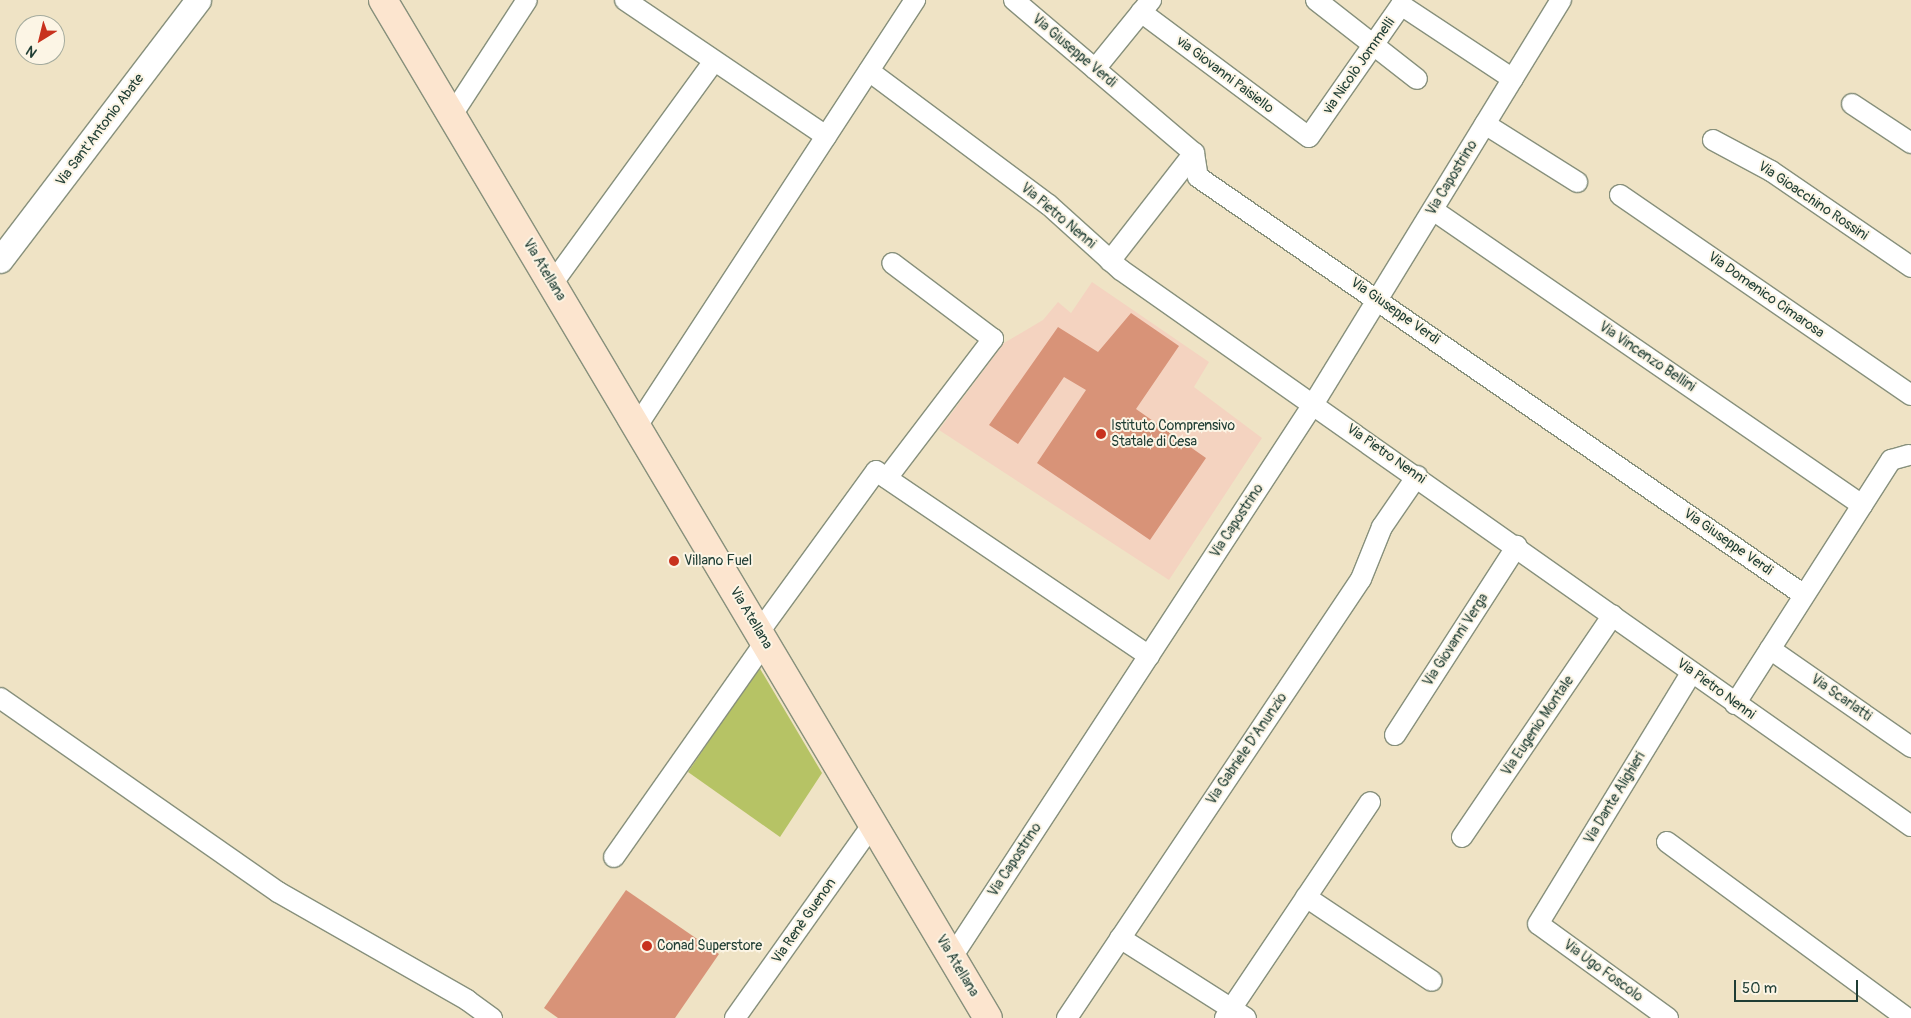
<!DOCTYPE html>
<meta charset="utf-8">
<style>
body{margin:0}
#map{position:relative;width:1911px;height:1018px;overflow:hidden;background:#efe3c5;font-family:Pangolin,sans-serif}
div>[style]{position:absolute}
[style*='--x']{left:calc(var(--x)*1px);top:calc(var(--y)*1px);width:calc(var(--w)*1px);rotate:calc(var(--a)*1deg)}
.built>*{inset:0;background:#f4d3c0}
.green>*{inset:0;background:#b6c365}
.building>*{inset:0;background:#d89378}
.roads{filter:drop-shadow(1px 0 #87907c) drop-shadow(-1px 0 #87907c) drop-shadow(0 1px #87907c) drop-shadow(0 -1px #87907c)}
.minor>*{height:20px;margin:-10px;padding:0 10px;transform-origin:10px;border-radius:10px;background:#fff}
.tertiary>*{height:25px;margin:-12.5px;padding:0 12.5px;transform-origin:12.5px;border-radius:12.5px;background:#fff}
.secondary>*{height:28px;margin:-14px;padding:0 14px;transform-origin:14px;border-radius:14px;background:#fce5cf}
.dots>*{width:14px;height:14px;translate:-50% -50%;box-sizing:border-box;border:2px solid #fcf5e5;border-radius:50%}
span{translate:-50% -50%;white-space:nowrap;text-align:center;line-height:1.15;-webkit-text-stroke:4px #fcf5e5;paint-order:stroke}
.street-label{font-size:14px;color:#1f3d34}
.poi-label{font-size:14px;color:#1f3d34}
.left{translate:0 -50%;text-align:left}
.north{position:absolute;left:15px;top:15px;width:50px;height:50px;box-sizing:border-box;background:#fcf5e5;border:1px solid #a4ab9e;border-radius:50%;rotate:216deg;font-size:14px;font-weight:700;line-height:20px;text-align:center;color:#1f3d34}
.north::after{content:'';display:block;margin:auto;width:18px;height:22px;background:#c8321e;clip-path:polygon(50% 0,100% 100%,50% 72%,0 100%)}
.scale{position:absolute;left:1734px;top:980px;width:124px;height:22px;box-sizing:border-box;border:2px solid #1f3d34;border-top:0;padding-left:6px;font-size:15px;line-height:18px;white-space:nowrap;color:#1f3d34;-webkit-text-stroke:4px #fcf5e5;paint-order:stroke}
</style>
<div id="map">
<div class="built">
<i style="clip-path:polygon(1092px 282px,1209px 362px,1194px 387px,1262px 438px,1169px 580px,939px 430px,1004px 343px,1043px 320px,1058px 302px,1071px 313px)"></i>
</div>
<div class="green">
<i style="clip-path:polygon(759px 667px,822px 773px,780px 837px,688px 772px)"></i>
</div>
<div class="building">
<i style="clip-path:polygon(1131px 313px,1179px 346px,1136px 409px,1206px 458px,1150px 540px,1037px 463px,1086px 390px,1064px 377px,1018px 444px,989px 425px,1058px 327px,1098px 352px)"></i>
<i style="clip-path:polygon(626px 890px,719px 954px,675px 1018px,558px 1018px,544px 1008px)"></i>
</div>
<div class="roads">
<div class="minor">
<i style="--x:625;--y:0;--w:243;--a:34.1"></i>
<i style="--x:1014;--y:0;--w:236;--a:40.4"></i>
<i style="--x:1194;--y:153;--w:24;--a:81"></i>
<i style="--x:1198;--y:177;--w:736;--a:34.6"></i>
<i style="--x:1316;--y:0;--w:128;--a:38"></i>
<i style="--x:1141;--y:12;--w:209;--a:36.7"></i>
<i style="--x:1309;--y:137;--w:161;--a:-55.1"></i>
<i style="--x:1401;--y:5;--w:134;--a:33.5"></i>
<i style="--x:1095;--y:69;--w:89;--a:-50.9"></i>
<i style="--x:869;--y:71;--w:224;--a:36.7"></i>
<i style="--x:1049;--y:205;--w:97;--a:42.1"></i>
<i style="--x:1121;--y:270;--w:966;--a:35.14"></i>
<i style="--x:1852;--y:104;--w:71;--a:33.5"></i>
<i style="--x:452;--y:115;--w:137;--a:-56.9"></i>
<i style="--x:1485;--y:124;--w:109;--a:32.2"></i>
<i style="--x:1713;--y:140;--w:66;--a:28.1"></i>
<i style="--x:1771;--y:171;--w:170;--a:34.4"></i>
<i style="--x:1620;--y:195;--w:353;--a:34.5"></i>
<i style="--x:1433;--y:210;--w:521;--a:34.51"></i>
<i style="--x:1110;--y:261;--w:137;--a:-52.1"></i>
<i style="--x:552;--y:284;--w:274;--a:-54"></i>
<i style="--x:637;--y:426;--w:509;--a:-56.87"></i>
<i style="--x:887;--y:478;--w:175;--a:-52.7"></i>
<i style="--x:993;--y:339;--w:126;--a:-143"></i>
<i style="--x:759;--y:632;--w:199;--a:-54"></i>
<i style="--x:876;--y:471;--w:330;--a:34.1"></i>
<i style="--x:1770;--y:649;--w:172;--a:34.8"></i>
<i style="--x:0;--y:698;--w:339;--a:34.9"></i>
<i style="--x:278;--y:892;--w:218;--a:29.7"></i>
<i style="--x:467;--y:1000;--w:31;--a:36"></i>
<i style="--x:1735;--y:704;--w:290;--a:-57.4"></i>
<i style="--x:1891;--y:460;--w:18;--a:-16"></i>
<i style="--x:1395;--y:735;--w:225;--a:-57.2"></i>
<i style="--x:1462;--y:837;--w:268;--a:-55.8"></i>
<i style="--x:1667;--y:842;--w:298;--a:36.3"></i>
<i style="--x:614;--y:857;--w:263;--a:-54.9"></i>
<i style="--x:1306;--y:897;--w:151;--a:33.7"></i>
<i style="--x:1120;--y:938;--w:149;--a:32.4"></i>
<i style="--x:952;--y:957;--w:662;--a:-56.84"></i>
<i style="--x:1314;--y:403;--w:473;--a:-58.5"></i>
<i style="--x:735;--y:1018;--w:238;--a:-54.6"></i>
<i style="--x:1067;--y:1018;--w:528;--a:-56.19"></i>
<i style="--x:1361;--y:579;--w:56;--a:-68"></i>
<i style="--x:1382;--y:527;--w:62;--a:-55.5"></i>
<i style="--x:1225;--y:1018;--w:260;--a:-56.1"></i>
<i style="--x:1668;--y:1018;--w:160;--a:-144.1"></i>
<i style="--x:1538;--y:924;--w:295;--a:-58.6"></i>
</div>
<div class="tertiary">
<i style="--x:0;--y:260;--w:327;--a:-52.7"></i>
</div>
<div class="secondary">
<i style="--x:383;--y:0;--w:1184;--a:59.28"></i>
</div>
</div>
<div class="dots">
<i style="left:1101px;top:434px;background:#c8321e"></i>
<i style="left:674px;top:561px;background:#c8321e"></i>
<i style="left:647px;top:946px;background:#c8321e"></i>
</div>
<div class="street-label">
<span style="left:1074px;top:51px;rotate:40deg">Via Giuseppe Verdi</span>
<span style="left:1359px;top:66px;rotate:-55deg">via Nicolò Jommelli</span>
<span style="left:1225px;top:75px;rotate:37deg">via Giovanni Paisiello</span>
<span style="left:100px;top:130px;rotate:-53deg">Via Sant'Antonio Abate</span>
<span style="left:1452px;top:178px;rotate:-59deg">Via Capostrino</span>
<span style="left:1813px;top:201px;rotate:34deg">Via Gioacchino Rossini</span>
<span style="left:1058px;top:216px;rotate:40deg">Via Pietro Nenni</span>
<span style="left:544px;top:270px;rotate:59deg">Via Atellana</span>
<span style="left:1766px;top:295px;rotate:35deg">Via Domenico Cimarosa</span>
<span style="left:1395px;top:311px;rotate:35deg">Via Giuseppe Verdi</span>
<span style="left:1647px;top:357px;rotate:34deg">Via Vincenzo Bellini</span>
<span style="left:1386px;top:454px;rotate:35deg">Via Pietro Nenni</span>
<span style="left:1237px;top:521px;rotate:-57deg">Via Capostrino</span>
<span style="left:1728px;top:542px;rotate:35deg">Via Giuseppe Verdi</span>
<span style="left:751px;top:618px;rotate:59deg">Via Atellana</span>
<span style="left:1456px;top:640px;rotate:-57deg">Via Giovanni Verga</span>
<span style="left:1716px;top:689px;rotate:36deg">Via Pietro Nenni</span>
<span style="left:1841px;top:698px;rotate:35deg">Via Scarlatti</span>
<span style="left:1538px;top:726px;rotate:-56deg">Via Eugenio Montale</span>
<span style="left:1247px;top:749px;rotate:-56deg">Via Gabriele D'Anunzio</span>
<span style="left:1615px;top:798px;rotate:-59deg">Via Dante Alighieri</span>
<span style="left:1015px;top:860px;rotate:-57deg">Via Capostrino</span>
<span style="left:804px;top:921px;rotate:-55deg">Via Renè Guenon</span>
<span style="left:957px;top:966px;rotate:59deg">Via Atellana</span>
<span style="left:1603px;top:971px;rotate:36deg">Via Ugo Foscolo</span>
</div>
<div class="poi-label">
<span class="left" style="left:1111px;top:434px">Istituto Comprensivo<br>Statale di Cesa</span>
<span class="left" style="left:684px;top:561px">Villano Fuel</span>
<span class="left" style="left:657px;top:946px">Conad Superstore</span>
</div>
<div class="north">N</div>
<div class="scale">50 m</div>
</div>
